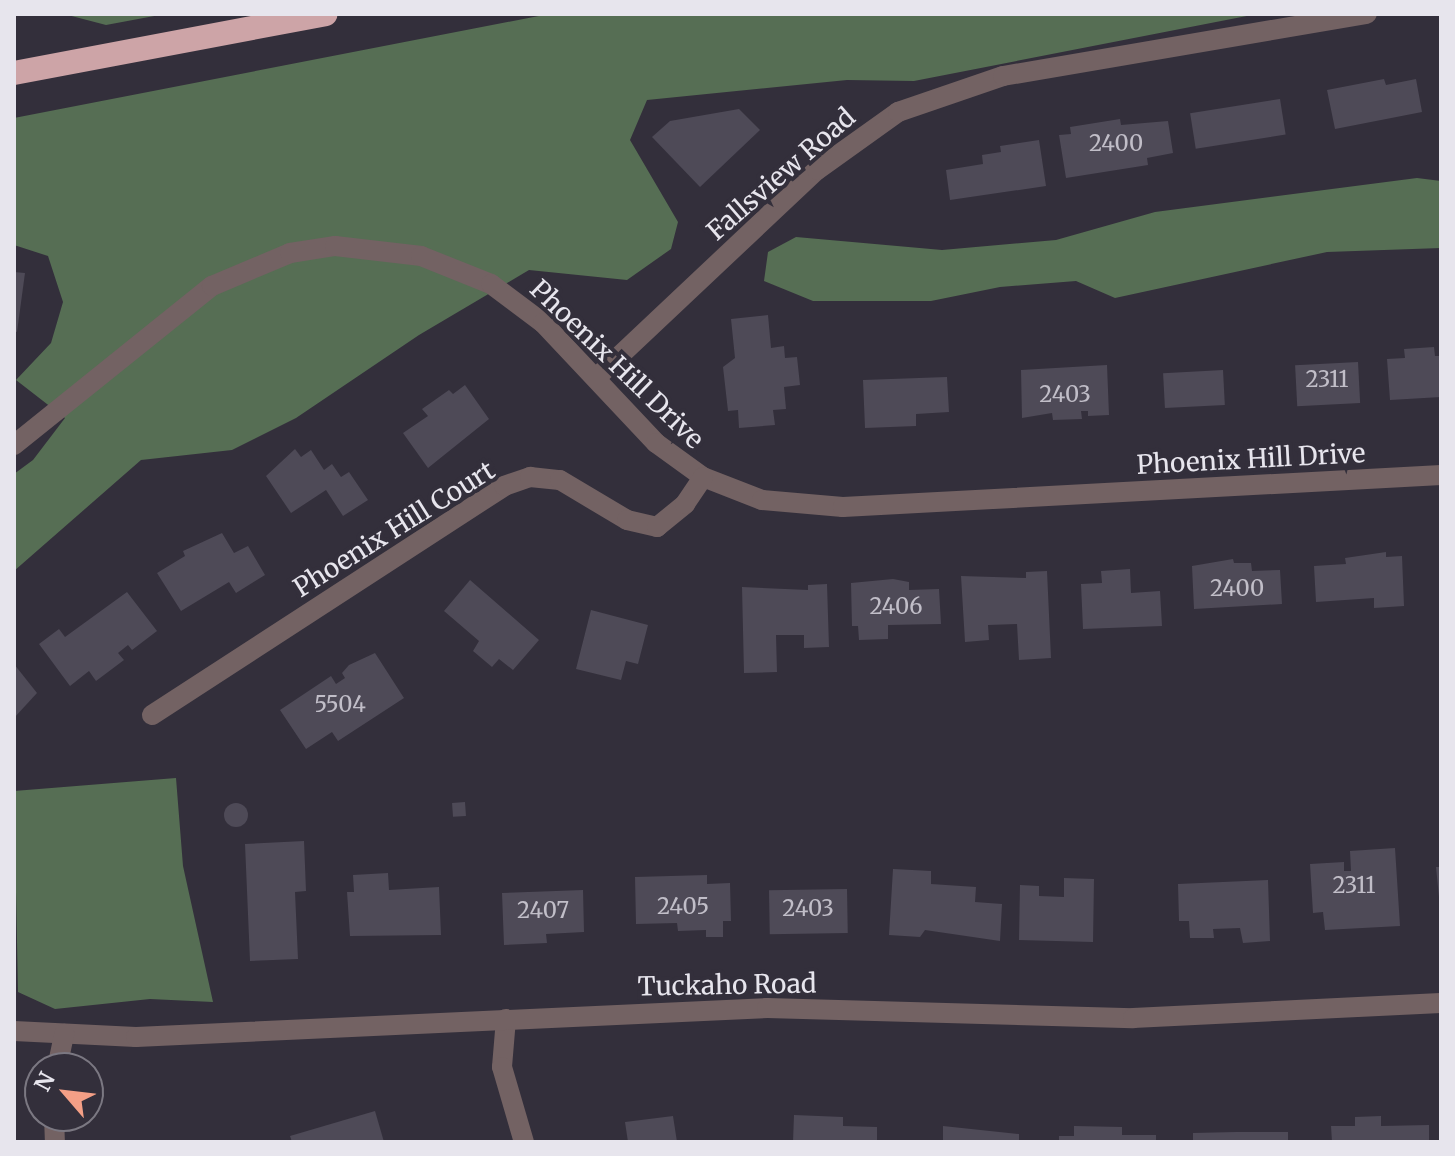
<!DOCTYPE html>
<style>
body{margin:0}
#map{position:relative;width:1455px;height:1156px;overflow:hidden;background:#332f3b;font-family:Merriweather,serif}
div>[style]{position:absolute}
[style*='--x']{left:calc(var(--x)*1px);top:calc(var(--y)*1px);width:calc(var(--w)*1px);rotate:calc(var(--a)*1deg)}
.forest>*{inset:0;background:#566e54}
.building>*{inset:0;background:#4e4a57;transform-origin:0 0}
.round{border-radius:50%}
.minor>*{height:20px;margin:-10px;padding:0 10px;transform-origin:10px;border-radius:10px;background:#736263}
.motorway>*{height:24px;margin:-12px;padding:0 12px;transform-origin:12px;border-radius:12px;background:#cda4a7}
span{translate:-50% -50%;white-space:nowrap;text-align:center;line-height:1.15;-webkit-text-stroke:8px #332f3b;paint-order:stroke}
.number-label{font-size:22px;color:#c1bec8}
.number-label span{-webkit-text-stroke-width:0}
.street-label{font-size:26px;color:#e7e5ed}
.frame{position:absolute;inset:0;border:16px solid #e7e5ed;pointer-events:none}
.north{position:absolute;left:24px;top:1052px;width:80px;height:80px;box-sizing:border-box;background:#332f3b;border:2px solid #7b7882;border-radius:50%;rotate:298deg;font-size:22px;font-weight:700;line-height:32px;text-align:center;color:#e7e5ed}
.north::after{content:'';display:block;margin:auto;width:28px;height:36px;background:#f49f86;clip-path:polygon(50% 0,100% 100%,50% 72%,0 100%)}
</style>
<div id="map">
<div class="forest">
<i style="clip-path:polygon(64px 14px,165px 14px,106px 25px)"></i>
<i style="clip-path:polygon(549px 14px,1257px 14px,914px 81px,847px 80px,647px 100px,630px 140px,678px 222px,671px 249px,627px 280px,529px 270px,419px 335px,296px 418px,232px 450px,141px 460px,14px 571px,14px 474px,33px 460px,65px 418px,16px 380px,51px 343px,63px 302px,48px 256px,14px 245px,14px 118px)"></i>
<i style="clip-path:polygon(1417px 178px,1441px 181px,1441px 248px,1327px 252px,1115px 298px,1076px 281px,1000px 287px,931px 301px,813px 301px,764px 281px,768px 252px,796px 237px,942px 250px,1056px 240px,1155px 212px)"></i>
<i style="clip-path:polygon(176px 778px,183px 866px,213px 1002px,150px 999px,55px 1009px,18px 992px,14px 791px)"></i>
</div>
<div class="building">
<i style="clip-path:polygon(1384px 79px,1386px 85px,1416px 79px,1422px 112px,1335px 129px,1327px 90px)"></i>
<i style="left:1280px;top:99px;width:36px;height:91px;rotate:81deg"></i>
<i style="clip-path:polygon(739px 109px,760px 130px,700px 187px,652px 137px,670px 121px)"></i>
<i style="clip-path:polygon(1120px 119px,1121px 125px,1168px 121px,1173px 153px,1147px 158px,1148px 165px,1066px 178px,1059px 135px,1071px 134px,1070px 127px)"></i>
<i style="clip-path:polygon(1039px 140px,1046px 186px,950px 200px,946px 170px,983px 164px,982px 155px,1001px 152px,1000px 146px)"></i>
<i style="clip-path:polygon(14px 272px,25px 273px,17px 332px,14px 331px)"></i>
<i style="clip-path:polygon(768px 315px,771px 348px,784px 346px,785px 358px,797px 357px,800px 385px,784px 387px,786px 409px,773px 410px,775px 425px,739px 428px,738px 410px,728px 411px,723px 367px,735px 358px,731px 319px)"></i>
<i style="clip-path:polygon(1434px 347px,1435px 356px,1441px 356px,1441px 397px,1390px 400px,1387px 359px,1405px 358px,1404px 349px)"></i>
<i style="left:1358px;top:362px;width:41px;height:63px;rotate:87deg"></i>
<i style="clip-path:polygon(1107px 365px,1109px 415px,1088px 416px,1088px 411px,1081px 411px,1082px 419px,1053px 420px,1052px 413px,1022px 418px,1021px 370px)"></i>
<i style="left:1223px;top:370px;width:35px;height:60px;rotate:87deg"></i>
<i style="clip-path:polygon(947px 377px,949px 412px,916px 414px,916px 426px,865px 428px,863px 380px)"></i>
<i style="clip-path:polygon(465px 385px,489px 419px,428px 468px,403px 433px,428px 416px,422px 409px,449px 390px,453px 394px)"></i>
<i style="clip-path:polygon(295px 449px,301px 457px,311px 450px,324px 470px,332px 464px,341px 477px,349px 472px,368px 500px,343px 516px,326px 490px,291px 513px,266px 476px)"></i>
<i style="clip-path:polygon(222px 533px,234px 553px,248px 546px,265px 575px,236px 593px,229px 582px,181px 611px,157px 573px,185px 556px,183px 551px)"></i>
<i style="clip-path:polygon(1386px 552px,1386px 557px,1402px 556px,1404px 606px,1374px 608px,1374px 598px,1316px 602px,1314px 566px,1346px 564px,1345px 558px)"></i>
<i style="clip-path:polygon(1233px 559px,1234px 563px,1251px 563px,1252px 571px,1280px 570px,1282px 604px,1194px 609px,1192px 566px)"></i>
<i style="clip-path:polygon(1130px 569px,1131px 593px,1160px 591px,1162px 626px,1083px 629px,1081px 584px,1102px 583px,1101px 571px)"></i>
<i style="clip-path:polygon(1047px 571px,1051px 658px,1019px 660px,1017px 624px,988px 625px,989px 640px,965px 642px,961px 576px,1026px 578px,1026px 572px)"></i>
<i style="clip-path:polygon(893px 579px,909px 582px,909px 590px,939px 589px,941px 624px,888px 625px,888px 639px,859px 640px,858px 626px,852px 626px,851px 583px)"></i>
<i style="clip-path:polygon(470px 580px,539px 640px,513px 670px,499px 659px,492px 667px,473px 651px,479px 641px,444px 611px)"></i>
<i style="clip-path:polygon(827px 584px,829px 647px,804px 648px,804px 635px,776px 635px,777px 672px,744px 673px,742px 587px,808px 590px,808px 585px)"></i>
<i style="clip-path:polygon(127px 592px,157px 631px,132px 650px,128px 645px,118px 653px,124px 660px,96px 681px,89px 671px,70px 686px,39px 644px,59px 629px,65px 637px)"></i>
<i style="clip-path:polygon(591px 610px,648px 625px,638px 664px,626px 661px,621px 680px,576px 669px)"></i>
<i style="clip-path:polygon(375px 653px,404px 698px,338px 741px,332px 732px,306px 749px,280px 710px,331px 676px,336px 684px,345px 678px,342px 673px,349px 665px)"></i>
<i style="clip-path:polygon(14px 664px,37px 693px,14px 718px)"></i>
<i style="left:465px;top:802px;width:14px;height:13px;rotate:86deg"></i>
<i class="round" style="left:224px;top:803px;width:24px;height:24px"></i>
<i style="clip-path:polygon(304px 841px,306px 891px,295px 892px,298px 959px,250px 961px,245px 844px)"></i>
<i style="clip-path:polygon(1395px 848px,1400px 926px,1325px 930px,1323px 912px,1313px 913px,1310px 864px,1344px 862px,1344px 871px,1351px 871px,1350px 851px)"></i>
<i style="clip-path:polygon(1436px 867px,1441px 867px,1441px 897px,1439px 897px)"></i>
<i style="clip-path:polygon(893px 869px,931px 871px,931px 884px,976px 887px,975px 902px,1002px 904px,1000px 941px,925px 930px,920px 937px,889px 935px)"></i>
<i style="clip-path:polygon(388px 873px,389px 890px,439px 887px,441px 935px,350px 936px,347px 892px,354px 892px,353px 875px)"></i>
<i style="clip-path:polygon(707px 875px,707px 884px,730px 883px,731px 921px,723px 921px,723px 937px,706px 937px,706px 930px,678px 931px,677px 923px,636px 924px,635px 877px)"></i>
<i style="clip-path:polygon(1064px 878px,1094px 879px,1093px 942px,1019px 940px,1020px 885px,1039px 886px,1039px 896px,1064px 897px)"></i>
<i style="clip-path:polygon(1268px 880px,1270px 941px,1243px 943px,1240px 928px,1213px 929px,1214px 938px,1190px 938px,1189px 921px,1179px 921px,1178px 884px)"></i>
<i style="left:847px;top:889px;width:44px;height:78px;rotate:89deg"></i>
<i style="clip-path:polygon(583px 890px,584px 932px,546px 934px,547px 943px,504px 945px,502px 893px)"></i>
<i style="clip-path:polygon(375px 1111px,384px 1142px,292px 1142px,290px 1136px)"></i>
<i style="clip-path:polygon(794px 1115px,843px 1117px,843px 1126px,877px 1127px,877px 1142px,793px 1142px)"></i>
<i style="clip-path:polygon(673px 1116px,677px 1142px,628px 1142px,625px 1122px)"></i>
<i style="clip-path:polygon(1381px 1116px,1381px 1126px,1429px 1125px,1429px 1142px,1332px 1142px,1331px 1126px,1355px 1126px,1355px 1117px)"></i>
<i style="clip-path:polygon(943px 1126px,1019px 1134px,1019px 1142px,943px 1142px)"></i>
<i style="clip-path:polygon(1074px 1126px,1122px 1127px,1122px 1135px,1156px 1135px,1156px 1142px,1059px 1142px,1059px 1136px,1074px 1136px)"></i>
<i style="clip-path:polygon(1236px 1132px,1288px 1132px,1288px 1142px,1193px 1142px,1193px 1133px)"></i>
</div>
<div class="minor">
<i style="--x:596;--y:378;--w:303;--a:-43.3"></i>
<i style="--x:817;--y:170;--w:100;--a:-35.6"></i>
<i style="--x:898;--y:112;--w:111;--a:-18.9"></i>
<i style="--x:1003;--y:76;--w:369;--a:-9.7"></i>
<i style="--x:14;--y:445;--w:254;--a:-38.8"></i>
<i style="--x:212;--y:286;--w:85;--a:-22.9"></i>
<i style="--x:290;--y:253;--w:46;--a:-8.8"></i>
<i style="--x:335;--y:246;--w:87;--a:6.6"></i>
<i style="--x:421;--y:256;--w:75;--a:21.8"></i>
<i style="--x:491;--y:284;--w:65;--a:36.9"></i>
<i style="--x:543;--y:323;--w:165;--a:46.7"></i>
<i style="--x:656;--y:443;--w:58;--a:35.9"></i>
<i style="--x:703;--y:477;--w:63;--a:21.3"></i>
<i style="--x:762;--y:500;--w:81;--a:4.9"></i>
<i style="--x:843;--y:507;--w:599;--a:-3.06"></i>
<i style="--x:152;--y:715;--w:420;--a:-33"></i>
<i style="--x:504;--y:486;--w:28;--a:-19"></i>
<i style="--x:530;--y:477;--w:30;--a:6"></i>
<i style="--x:560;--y:480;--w:78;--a:30.8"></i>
<i style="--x:627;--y:520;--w:31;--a:13"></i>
<i style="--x:657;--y:527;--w:36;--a:-39"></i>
<i style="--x:685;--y:504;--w:32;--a:-56"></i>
<i style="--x:506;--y:1019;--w:48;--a:94.8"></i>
<i style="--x:502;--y:1067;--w:78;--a:73.7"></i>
<i style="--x:14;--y:1031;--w:122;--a:2.8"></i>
<i style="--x:136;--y:1037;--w:632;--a:-2.63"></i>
<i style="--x:767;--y:1008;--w:366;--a:1.6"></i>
<i style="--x:1133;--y:1018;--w:308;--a:-2.8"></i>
<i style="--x:57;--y:1068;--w:35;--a:-78"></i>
<i style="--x:54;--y:1116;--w:26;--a:88"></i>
</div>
<div class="motorway">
<i style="--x:14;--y:73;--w:317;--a:-10.7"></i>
</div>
<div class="number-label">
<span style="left:1116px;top:144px">2400</span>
<span style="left:1327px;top:380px">2311</span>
<span style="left:1065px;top:395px">2403</span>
<span style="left:1237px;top:589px">2400</span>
<span style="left:896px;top:607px">2406</span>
<span style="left:340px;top:705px">5504</span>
<span style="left:1354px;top:886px">2311</span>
<span style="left:683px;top:907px">2405</span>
<span style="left:808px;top:909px">2403</span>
<span style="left:543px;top:911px">2407</span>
</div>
<div class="street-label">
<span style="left:781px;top:174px;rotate:-41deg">Fallsview Road</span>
<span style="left:617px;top:364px;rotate:44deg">Phoenix Hill Drive</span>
<span style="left:1251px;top:459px;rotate:-3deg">Phoenix Hill Drive</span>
<span style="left:394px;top:529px;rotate:-32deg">Phoenix Hill Court</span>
<span style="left:727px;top:985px;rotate:-1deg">Tuckaho Road</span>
</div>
<div class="frame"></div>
<div class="north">N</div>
</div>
